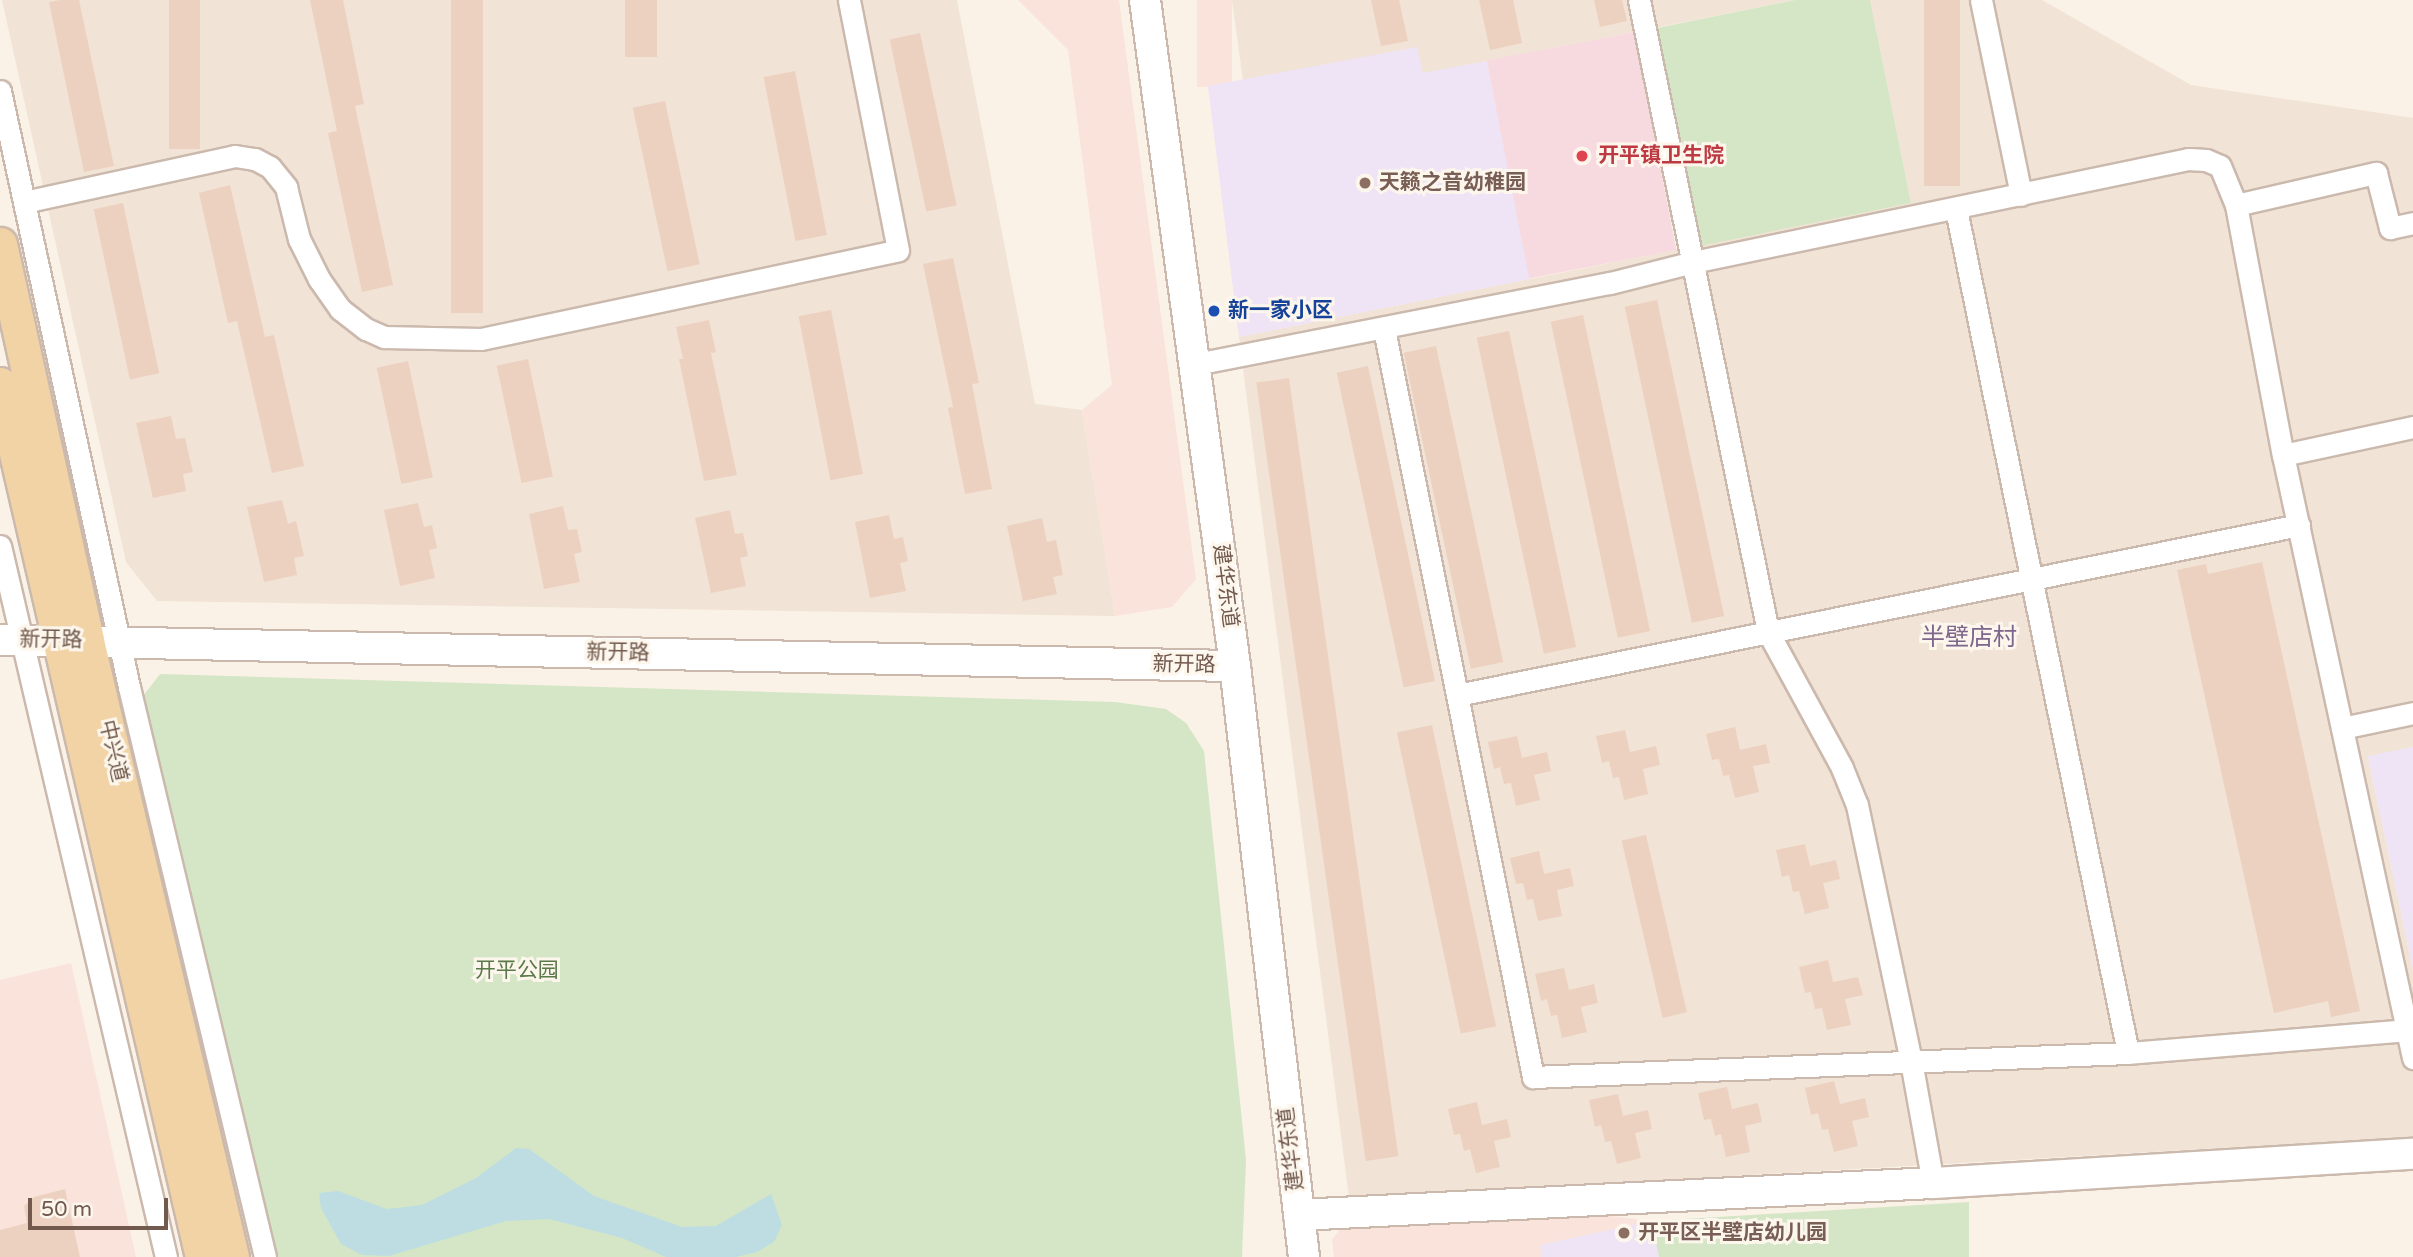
<!DOCTYPE html>
<meta charset="utf-8">
<style>
body{margin:0}
#map{position:relative;width:2413px;height:1257px;overflow:hidden;background:#faf2e6;font-family:"Varela Round","Noto Sans SC",sans-serif}
div>[style]{position:absolute}
[style*='--x']{left:calc(var(--x)*1px);top:calc(var(--y)*1px);width:calc(var(--w)*1px);rotate:calc(var(--a)*1deg)}
.residential>*{inset:0;background:#f1e3d5}
.commercial>*{inset:0;background:#f9e3db;transform-origin:0 0}
.education>*{inset:0;background:#efe3f6}
.medical>*{inset:0;background:#f7dadf;transform-origin:0 0}
.green>*{inset:0;background:#d4e6c6}
.water>*{inset:0;background:#bddde2}
.building>*{inset:0;background:#edd1c0;transform-origin:0 0}
.roads{filter:drop-shadow(2px 0 #cbb9ad) drop-shadow(-2px 0 #cbb9ad) drop-shadow(0 2px #cbb9ad) drop-shadow(0 -2px #cbb9ad)}
.street>*{height:21px;margin:-10.5px;padding:0 10.5px;transform-origin:10.5px;border-radius:10.5px;background:#fff}
.secondary>*{height:30px;margin:-15px;padding:0 15px;transform-origin:15px;border-radius:15px;background:#fff}
.primary>*{height:33px;margin:-16.5px;padding:0 16.5px;transform-origin:16.5px;border-radius:16.5px;background:#f2d3a5}
.dots>*{width:19px;height:19px;translate:-50% -50%;box-sizing:border-box;border:4px solid #fdf6ec;border-radius:50%}
span{translate:-50% -50%;white-space:nowrap;text-align:center;line-height:1.15;-webkit-text-stroke:6px #fdf6ec;paint-order:stroke}
.health-label{font-size:21px;color:#be3a42;font-weight:700}
.left{translate:0 -50%;text-align:left}
.education-label{font-size:21px;color:#785e54;font-weight:700}
.transit-label{font-size:21px;color:#164399;font-weight:700}
.street-label{font-size:21px;color:#71594d}
.park-label{font-size:21px;color:#5a7a4a}
.quarter-label{font-size:24px;color:#7e668c}
.scale{position:absolute;left:28px;top:1198px;width:140px;height:32px;box-sizing:border-box;border:4px solid #71594d;border-top:0;padding-left:9px;font-size:21px;line-height:24px;white-space:nowrap;color:#71594d;-webkit-text-stroke:5px #fdf6ec;paint-order:stroke}
</style>
<div id="map">
<div class="residential">
<i style="clip-path:polygon(2px 0,957px 0,1035px 404px,1082px 410px,1115px 616px,157px 601px,126px 562px)"></i>
<i style="clip-path:polygon(1232px 0,1795px 0,1422px 74px,1417px 47px,1243px 81px)"></i>
<i style="clip-path:polygon(1870px 0,2042px 0,2191px 85px,2413px 118px,2413px 747px,2368px 757px,2413px 969px,2413px 1137px,1349px 1198px,1239px 337px,1911px 203px)"></i>
</div>
<div class="commercial">
<i style="clip-path:polygon(1018px 0,1119px 0,1196px 579px,1172px 607px,1115px 616px,1082px 410px,1112px 385px,1068px 50px)"></i>
<i style="left:1197px;top:0;width:35px;height:87px"></i>
<i style="clip-path:polygon(71px 963px,136px 1257px,0 1257px,0 980px)"></i>
<i style="clip-path:polygon(1579px 1212px,1651px 1221px,1540px 1245px,1542px 1257px,1334px 1257px,1332px 1240px,1341px 1228px)"></i>
</div>
<div class="education">
<i style="clip-path:polygon(1417px 47px,1423px 73px,1487px 61px,1530px 279px,1239px 337px,1208px 86px)"></i>
<i style="clip-path:polygon(2413px 747px,2413px 969px,2368px 756px)"></i>
<i style="clip-path:polygon(1651px 1221px,1659px 1257px,1542px 1257px,1540px 1245px)"></i>
</div>
<div class="medical">
<i style="left:1634px;top:32px;width:222px;height:150px;rotate:79deg"></i>
</div>
<div class="green">
<i style="clip-path:polygon(1795px 0,1870px 0,1911px 203px,1700px 246px,1657px 28px)"></i>
<i style="clip-path:polygon(160px 674px,1115px 702px,1166px 709px,1186px 723px,1204px 751px,1246px 1160px,1242px 1257px,265px 1257px,130px 713px)"></i>
<i style="clip-path:polygon(1969px 1202px,1969px 1257px,1659px 1257px,1651px 1221px)"></i>
</div>
<div class="water">
<i style="clip-path:polygon(516px 1148px,529px 1149px,594px 1196px,682px 1227px,716px 1226px,771px 1194px,782px 1225px,774px 1242px,757px 1252px,736px 1257px,666px 1257px,622px 1238px,549px 1219px,506px 1221px,389px 1256px,362px 1255px,341px 1244px,321px 1208px,319px 1193px,338px 1191px,387px 1209px,422px 1205px,476px 1178px)"></i>
</div>
<div class="building">
<i style="clip-path:polygon(60px 0,79px 0,114px 166px,84px 172px,49px 2px)"></i>
<i style="left:169px;top:0;width:31px;height:149px"></i>
<i style="clip-path:polygon(310px 0,343px 0,364px 104px,355px 106px,393px 285px,362px 292px,328px 133px,337px 131px)"></i>
<i style="left:451px;top:0;width:32px;height:313px"></i>
<i style="left:625px;top:0;width:32px;height:57px"></i>
<i style="clip-path:polygon(1371px 0,1399px 0,1408px 41px,1381px 46px)"></i>
<i style="clip-path:polygon(1479px 0,1513px 0,1522px 43px,1490px 50px)"></i>
<i style="clip-path:polygon(1594px 0,1622px 0,1627px 21px,1600px 27px)"></i>
<i style="left:1924px;top:0;width:36px;height:186px"></i>
<i style="left:920px;top:33px;width:176px;height:31px;rotate:78deg"></i>
<i style="left:795px;top:71px;width:167px;height:32px;rotate:79deg"></i>
<i style="left:665px;top:101px;width:167px;height:33px;rotate:78deg"></i>
<i style="clip-path:polygon(230px 185px,265px 337px,274px 335px,304px 466px,272px 473px,237px 321px,228px 323px,199px 193px)"></i>
<i style="left:123px;top:203px;width:174px;height:30px;rotate:78deg"></i>
<i style="clip-path:polygon(953px 258px,979px 383px,972px 384px,992px 489px,965px 494px,948px 408px,953px 407px,923px 264px)"></i>
<i style="left:1657px;top:300px;width:323px;height:33px;rotate:78deg"></i>
<i style="left:831px;top:310px;width:167px;height:33px;rotate:79deg"></i>
<i style="left:1583px;top:315px;width:323px;height:33px;rotate:78deg"></i>
<i style="clip-path:polygon(709px 320px,716px 352px,711px 353px,737px 475px,704px 481px,679px 359px,683px 359px,676px 327px)"></i>
<i style="left:1509px;top:331px;width:323px;height:33px;rotate:78deg"></i>
<i style="left:1436px;top:346px;width:323px;height:33px;rotate:78deg"></i>
<i style="left:528px;top:359px;width:120px;height:32px;rotate:78deg"></i>
<i style="left:408px;top:361px;width:119px;height:32px;rotate:78deg"></i>
<i style="left:1368px;top:366px;width:322px;height:32px;rotate:78deg"></i>
<i style="left:1289px;top:378px;width:786px;height:33px;rotate:82deg"></i>
<i style="clip-path:polygon(171px 416px,176px 439px,185px 438px,193px 472px,183px 474px,186px 491px,153px 498px,136px 423px)"></i>
<i style="clip-path:polygon(282px 500px,288px 524px,296px 521px,304px 556px,294px 558px,297px 575px,264px 582px,247px 507px)"></i>
<i style="clip-path:polygon(418px 503px,424px 527px,432px 525px,437px 548px,429px 550px,435px 578px,400px 586px,384px 510px)"></i>
<i style="clip-path:polygon(563px 506px,568px 530px,577px 529px,582px 552px,574px 554px,580px 582px,544px 589px,529px 514px)"></i>
<i style="clip-path:polygon(730px 510px,735px 534px,743px 533px,748px 556px,740px 558px,746px 586px,711px 593px,695px 518px)"></i>
<i style="clip-path:polygon(889px 515px,894px 539px,903px 537px,908px 561px,900px 563px,906px 591px,870px 598px,855px 522px)"></i>
<i style="clip-path:polygon(1042px 518px,1047px 542px,1056px 540px,1063px 575px,1053px 577px,1057px 594px,1023px 601px,1007px 526px)"></i>
<i style="clip-path:polygon(2262px 562px,2360px 1011px,2331px 1017px,2328px 1001px,2274px 1013px,2177px 570px,2206px 564px,2208px 574px)"></i>
<i style="left:1432px;top:725px;width:308px;height:36px;rotate:78deg"></i>
<i style="clip-path:polygon(1735px 727px,1740px 750px,1766px 744px,1770px 763px,1753px 766px,1759px 792px,1735px 798px,1729px 775px,1723px 776px,1719px 759px,1712px 760px,1706px 734px)"></i>
<i style="clip-path:polygon(1625px 730px,1630px 752px,1656px 746px,1660px 765px,1643px 769px,1648px 794px,1624px 800px,1619px 777px,1613px 778px,1609px 761px,1602px 763px,1596px 736px)"></i>
<i style="clip-path:polygon(1517px 736px,1522px 758px,1547px 752px,1551px 771px,1534px 775px,1540px 800px,1516px 806px,1511px 783px,1504px 784px,1500px 767px,1494px 769px,1488px 742px)"></i>
<i style="left:1646px;top:835px;width:182px;height:25px;rotate:77deg"></i>
<i style="clip-path:polygon(1805px 844px,1810px 866px,1836px 860px,1840px 879px,1823px 883px,1829px 908px,1805px 914px,1799px 891px,1793px 892px,1789px 875px,1782px 877px,1776px 850px)"></i>
<i style="clip-path:polygon(1539px 851px,1544px 874px,1570px 868px,1574px 886px,1557px 890px,1562px 916px,1538px 921px,1533px 899px,1527px 900px,1523px 883px,1516px 884px,1510px 858px)"></i>
<i style="clip-path:polygon(1828px 960px,1833px 982px,1858px 977px,1863px 995px,1845px 999px,1851px 1025px,1827px 1030px,1822px 1008px,1815px 1009px,1811px 992px,1805px 993px,1799px 967px)"></i>
<i style="clip-path:polygon(1564px 968px,1569px 990px,1594px 984px,1598px 1003px,1581px 1007px,1587px 1032px,1562px 1038px,1557px 1015px,1551px 1016px,1547px 999px,1541px 1001px,1535px 974px)"></i>
<i style="clip-path:polygon(1834px 1081px,1840px 1104px,1865px 1098px,1869px 1117px,1852px 1121px,1858px 1146px,1834px 1152px,1828px 1129px,1822px 1130px,1818px 1113px,1811px 1115px,1805px 1088px)"></i>
<i style="clip-path:polygon(1727px 1087px,1732px 1109px,1758px 1103px,1762px 1122px,1745px 1126px,1750px 1152px,1726px 1157px,1721px 1134px,1715px 1136px,1711px 1119px,1704px 1120px,1698px 1093px)"></i>
<i style="clip-path:polygon(1618px 1094px,1623px 1116px,1648px 1110px,1652px 1129px,1635px 1133px,1641px 1158px,1617px 1164px,1611px 1141px,1605px 1142px,1601px 1125px,1595px 1127px,1589px 1100px)"></i>
<i style="clip-path:polygon(1477px 1102px,1482px 1125px,1507px 1119px,1511px 1137px,1494px 1141px,1500px 1167px,1476px 1173px,1470px 1149px,1464px 1151px,1460px 1134px,1454px 1135px,1448px 1109px)"></i>
<i style="clip-path:polygon(65px 1189px,80px 1257px,0 1257px,0 1230px,27px 1223px,24px 1206px,34px 1197px)"></i>
</div>
<div class="roads">
<div class="street">
<i style="--x:1639;--y:0;--w:645;--a:78.46"></i>
<i style="--x:1768;--y:632;--w:155;--a:61.4"></i>
<i style="--x:1842;--y:768;--w:40;--a:68"></i>
<i style="--x:1857;--y:805;--w:262;--a:78.1"></i>
<i style="--x:1911;--y:1061;--w:124;--a:79.8"></i>
<i style="--x:1981;--y:0;--w:199;--a:78.4"></i>
<i style="--x:0;--y:91;--w:610;--a:77.79"></i>
<i style="--x:129;--y:687;--w:586;--a:76.58"></i>
<i style="--x:24;--y:202;--w:216;--a:-12.3"></i>
<i style="--x:235;--y:156;--w:20;--a:9"></i>
<i style="--x:255;--y:159;--w:17;--a:28"></i>
<i style="--x:270;--y:167;--w:26;--a:51"></i>
<i style="--x:286;--y:187;--w:54;--a:76"></i>
<i style="--x:299;--y:239;--w:45;--a:63.4"></i>
<i style="--x:319;--y:279;--w:37;--a:55"></i>
<i style="--x:340;--y:309;--w:33;--a:38"></i>
<i style="--x:366;--y:329;--w:20;--a:24"></i>
<i style="--x:384;--y:337;--w:97;--a:1.2"></i>
<i style="--x:481;--y:339;--w:426;--a:-12"></i>
<i style="--x:898;--y:250;--w:255;--a:-101.1"></i>
<i style="--x:2236;--y:205;--w:144;--a:-12.9"></i>
<i style="--x:2376;--y:173;--w:57;--a:75.7"></i>
<i style="--x:2390;--y:228;--w:24;--a:-12"></i>
<i style="--x:1956;--y:209;--w:861;--a:78.48"></i>
<i style="--x:1384;--y:329;--w:763;--a:78.73"></i>
<i style="--x:1533;--y:1077;--w:595;--a:-2.31"></i>
<i style="--x:2128;--y:1053;--w:280;--a:-4.7"></i>
<i style="--x:1196;--y:364;--w:422;--a:-11.1"></i>
<i style="--x:1610;--y:283;--w:86;--a:-14.2"></i>
<i style="--x:1693;--y:262;--w:506;--a:-11.75"></i>
<i style="--x:2188;--y:159;--w:18;--a:3"></i>
<i style="--x:2206;--y:160;--w:15;--a:23"></i>
<i style="--x:2220;--y:166;--w:42;--a:67.7"></i>
<i style="--x:2236;--y:205;--w:254;--a:79.4"></i>
<i style="--x:2283;--y:455;--w:617;--a:77.83"></i>
<i style="--x:2283;--y:455;--w:133;--a:-12.2"></i>
<i style="--x:0;--y:546;--w:730;--a:76.86"></i>
<i style="--x:1457;--y:695;--w:859;--a:-11.41"></i>
<i style="--x:2342;--y:728;--w:73;--a:-11.9"></i>
</div>
<div class="secondary">
<i style="--x:1145;--y:0;--w:672;--a:82.3"></i>
<i style="--x:1235;--y:666;--w:595;--a:83.34"></i>
<i style="--x:0;--y:640;--w:1235;--a:1.21"></i>
<i style="--x:1299;--y:1215;--w:635;--a:-2.89"></i>
<i style="--x:1933;--y:1183;--w:481;--a:-3.5"></i>
</div>
<div class="primary">
<i style="--x:0;--y:244;--w:406;--a:77.6"></i>
<i style="--x:87;--y:641;--w:633;--a:76.75"></i>
<i style="--x:0;--y:384;--w:896;--a:76.97"></i>
</div>
</div>
<div class="dots">
<i style="left:1582px;top:156px;background:#e0444e"></i>
<i style="left:1365px;top:183px;background:#8d6e63"></i>
<i style="left:1214px;top:311px;background:#1a4fb4"></i>
<i style="left:1624px;top:1233px;background:#8d6e63"></i>
</div>
<div class="health-label">
<span class="left" style="left:1598px;top:156px">开平镇卫生院</span>
</div>
<div class="education-label">
<span class="left" style="left:1379px;top:183px">天籁之音幼稚园</span>
<span class="left" style="left:1638px;top:1233px">开平区半壁店幼儿园</span>
</div>
<div class="transit-label">
<span class="left" style="left:1228px;top:311px">新一家小区</span>
</div>
<div class="street-label">
<span style="left:1225px;top:586px;rotate:83deg">建华东道</span>
<span style="left:51px;top:640px;rotate:1deg">新开路</span>
<span style="left:618px;top:653px;rotate:1deg">新开路</span>
<span style="left:1184px;top:665px;rotate:1deg">新开路</span>
<span style="left:113px;top:751px;rotate:77deg">中兴道</span>
<span style="left:1291px;top:1149px;rotate:-97deg">建华东道</span>
</div>
<div class="park-label">
<span style="left:517px;top:971px">开平公园</span>
</div>
<div class="quarter-label">
<span style="left:1969px;top:638px">半壁店村</span>
</div>
<div class="scale">50 m</div>
</div>
